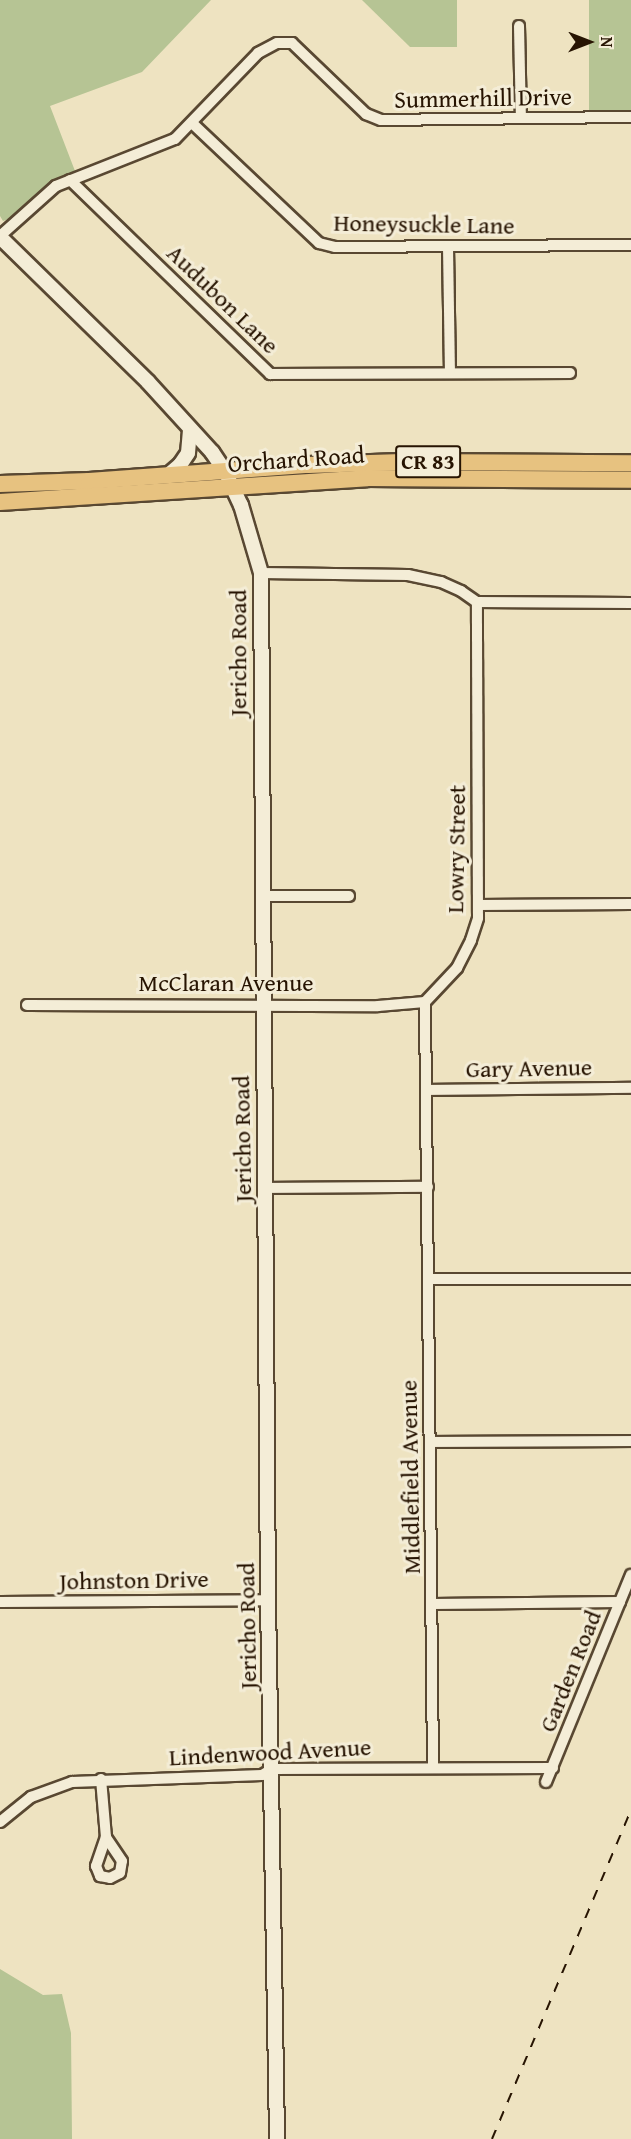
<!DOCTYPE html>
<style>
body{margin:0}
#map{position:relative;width:631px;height:2139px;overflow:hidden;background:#eee3c1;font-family:"Gentium Book Plus",serif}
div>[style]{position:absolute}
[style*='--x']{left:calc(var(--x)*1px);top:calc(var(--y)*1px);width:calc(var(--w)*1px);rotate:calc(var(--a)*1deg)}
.green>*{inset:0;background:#b6c494;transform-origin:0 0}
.roads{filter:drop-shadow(2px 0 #594832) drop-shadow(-2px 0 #594832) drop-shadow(0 2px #594832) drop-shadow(0 -2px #594832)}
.street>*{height:10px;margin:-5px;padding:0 5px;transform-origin:5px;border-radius:5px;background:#f4edd7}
.secondary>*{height:14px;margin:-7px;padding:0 7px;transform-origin:7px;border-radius:7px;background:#f4edd7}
.primary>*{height:16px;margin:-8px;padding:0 8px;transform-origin:8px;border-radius:8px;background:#e7c280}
.rail>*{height:2px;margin-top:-1px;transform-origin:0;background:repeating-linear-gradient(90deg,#271402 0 10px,transparent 0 20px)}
span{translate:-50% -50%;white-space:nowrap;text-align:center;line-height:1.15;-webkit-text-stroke:6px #f4edd7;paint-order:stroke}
.shield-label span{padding:2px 4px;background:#f4edd7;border:2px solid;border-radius:4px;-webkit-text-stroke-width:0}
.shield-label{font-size:22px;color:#271402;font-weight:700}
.street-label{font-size:24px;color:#271402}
.north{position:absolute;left:559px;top:12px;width:60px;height:60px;-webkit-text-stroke:4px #f4edd7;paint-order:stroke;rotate:90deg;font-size:16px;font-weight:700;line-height:24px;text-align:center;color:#271402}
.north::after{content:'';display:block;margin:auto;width:21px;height:27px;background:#271402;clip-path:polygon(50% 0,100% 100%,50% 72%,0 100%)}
</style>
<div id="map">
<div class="green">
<i style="clip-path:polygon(0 0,211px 0,142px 72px,50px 106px,75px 171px,54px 180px,16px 216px,3px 221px,0 216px)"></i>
<i style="clip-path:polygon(362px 0,457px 0,457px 47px,410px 47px)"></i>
<i style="left:589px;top:0;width:42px;height:115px"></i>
<i style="clip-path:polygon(0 1969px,43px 1995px,62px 1994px,71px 2033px,72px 2139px,0 2139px)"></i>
</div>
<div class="roads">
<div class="street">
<i style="--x:519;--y:26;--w:92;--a:88.8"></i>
<i style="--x:192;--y:123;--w:175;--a:43.4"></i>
<i style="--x:319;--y:243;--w:16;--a:14"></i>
<i style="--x:335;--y:247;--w:296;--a:-0.4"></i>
<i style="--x:70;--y:180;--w:279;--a:44.1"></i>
<i style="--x:270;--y:374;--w:300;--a:-0.2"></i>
<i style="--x:0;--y:236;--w:75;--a:-41.8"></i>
<i style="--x:56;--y:186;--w:128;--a:-21.6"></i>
<i style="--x:175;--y:139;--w:120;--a:-46"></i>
<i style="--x:258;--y:53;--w:21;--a:-28"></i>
<i style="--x:277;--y:43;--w:15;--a:0"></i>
<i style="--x:292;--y:43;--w:103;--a:43.8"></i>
<i style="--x:366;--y:114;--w:16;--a:22"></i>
<i style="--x:381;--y:120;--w:250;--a:-0.7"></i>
<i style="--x:448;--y:247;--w:126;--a:89.1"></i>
<i style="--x:261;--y:573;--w:147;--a:0.8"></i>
<i style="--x:408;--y:575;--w:34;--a:12"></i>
<i style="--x:441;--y:582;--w:22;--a:24"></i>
<i style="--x:461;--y:591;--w:19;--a:35"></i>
<i style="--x:477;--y:602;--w:154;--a:0.4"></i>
<i style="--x:261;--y:896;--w:88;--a:0"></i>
<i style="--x:478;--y:905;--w:153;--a:-0.4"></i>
<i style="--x:27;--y:1005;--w:351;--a:0.2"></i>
<i style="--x:378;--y:1006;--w:47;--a:-4.9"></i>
<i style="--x:428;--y:1090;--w:203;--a:-0.6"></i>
<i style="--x:265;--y:1188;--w:163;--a:-0.4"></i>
<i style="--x:430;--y:1279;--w:201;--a:0"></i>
<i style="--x:431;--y:1442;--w:200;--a:-0.3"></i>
<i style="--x:0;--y:1602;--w:268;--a:-0.4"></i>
<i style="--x:433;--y:1604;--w:187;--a:-0.6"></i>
<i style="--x:433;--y:1767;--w:765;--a:-90.6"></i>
<i style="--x:425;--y:1002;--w:47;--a:-46.7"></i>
<i style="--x:457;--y:968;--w:31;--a:-63"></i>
<i style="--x:471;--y:940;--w:23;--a:-72"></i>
<i style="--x:478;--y:918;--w:316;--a:-90.2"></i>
<i style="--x:101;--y:1779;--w:58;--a:85.1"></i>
<i style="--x:106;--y:1837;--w:31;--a:109"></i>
<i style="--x:96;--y:1866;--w:11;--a:68"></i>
<i style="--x:100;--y:1876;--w:10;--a:11"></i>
<i style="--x:110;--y:1878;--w:11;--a:-27"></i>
<i style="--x:120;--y:1873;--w:12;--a:-81"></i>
<i style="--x:122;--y:1861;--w:29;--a:-124"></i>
<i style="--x:546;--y:1782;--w:224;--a:-67.7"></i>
<i style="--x:0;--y:1822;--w:40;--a:-39"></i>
<i style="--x:31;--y:1797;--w:44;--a:-20.1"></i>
<i style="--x:72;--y:1782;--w:190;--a:-2.1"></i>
<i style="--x:262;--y:1775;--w:12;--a:-31"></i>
<i style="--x:272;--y:1769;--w:281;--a:-0.2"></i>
</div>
<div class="secondary">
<i style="--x:0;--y:237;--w:207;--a:44.4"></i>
<i style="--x:148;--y:382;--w:95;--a:47.6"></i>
<i style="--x:212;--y:452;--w:23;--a:56"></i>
<i style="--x:225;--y:471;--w:38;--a:65"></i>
<i style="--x:241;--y:505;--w:71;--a:73.6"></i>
<i style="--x:261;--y:573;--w:1027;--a:89.61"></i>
<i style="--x:268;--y:1600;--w:539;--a:89.04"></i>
<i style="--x:168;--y:475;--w:16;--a:-40"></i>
<i style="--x:180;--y:465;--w:14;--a:-56"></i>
<i style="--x:188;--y:453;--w:24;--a:-85"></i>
</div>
<div class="primary">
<i style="--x:0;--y:484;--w:89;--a:-1.9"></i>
<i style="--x:89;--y:481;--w:220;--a:-4.2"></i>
<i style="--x:308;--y:465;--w:94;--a:-1.8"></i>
<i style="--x:402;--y:462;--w:229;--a:0.3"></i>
<i style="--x:0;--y:502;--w:368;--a:-3.7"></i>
<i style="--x:367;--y:478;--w:264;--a:0.4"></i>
</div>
</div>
<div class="rail">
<i style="--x:492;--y:2139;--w:357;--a:-67.1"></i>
</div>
<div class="shield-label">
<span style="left:428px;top:462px">CR 83</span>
</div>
<div class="street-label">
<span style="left:483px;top:98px;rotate:-1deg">Summerhill Drive</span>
<span style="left:424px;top:224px;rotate:1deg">Honeysuckle Lane</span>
<span style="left:223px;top:299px;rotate:44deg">Audubon Lane</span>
<span style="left:296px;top:459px;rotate:-4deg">Orchard Road</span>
<span style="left:238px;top:653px;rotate:-90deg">Jericho Road</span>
<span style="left:456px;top:849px;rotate:-89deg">Lowry Street</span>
<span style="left:226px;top:983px">McClaran Avenue</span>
<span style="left:529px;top:1068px;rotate:-1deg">Gary Avenue</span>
<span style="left:242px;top:1139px;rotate:-91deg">Jericho Road</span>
<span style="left:410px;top:1477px;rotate:-91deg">Middlefield Avenue</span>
<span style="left:134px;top:1580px;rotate:-1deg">Johnston Drive</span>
<span style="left:247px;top:1626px;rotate:-91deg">Jericho Road</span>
<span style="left:570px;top:1671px;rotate:-68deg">Garden Road</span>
<span style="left:270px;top:1752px;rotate:-3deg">Lindenwood Avenue</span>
</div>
<div class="north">N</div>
</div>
